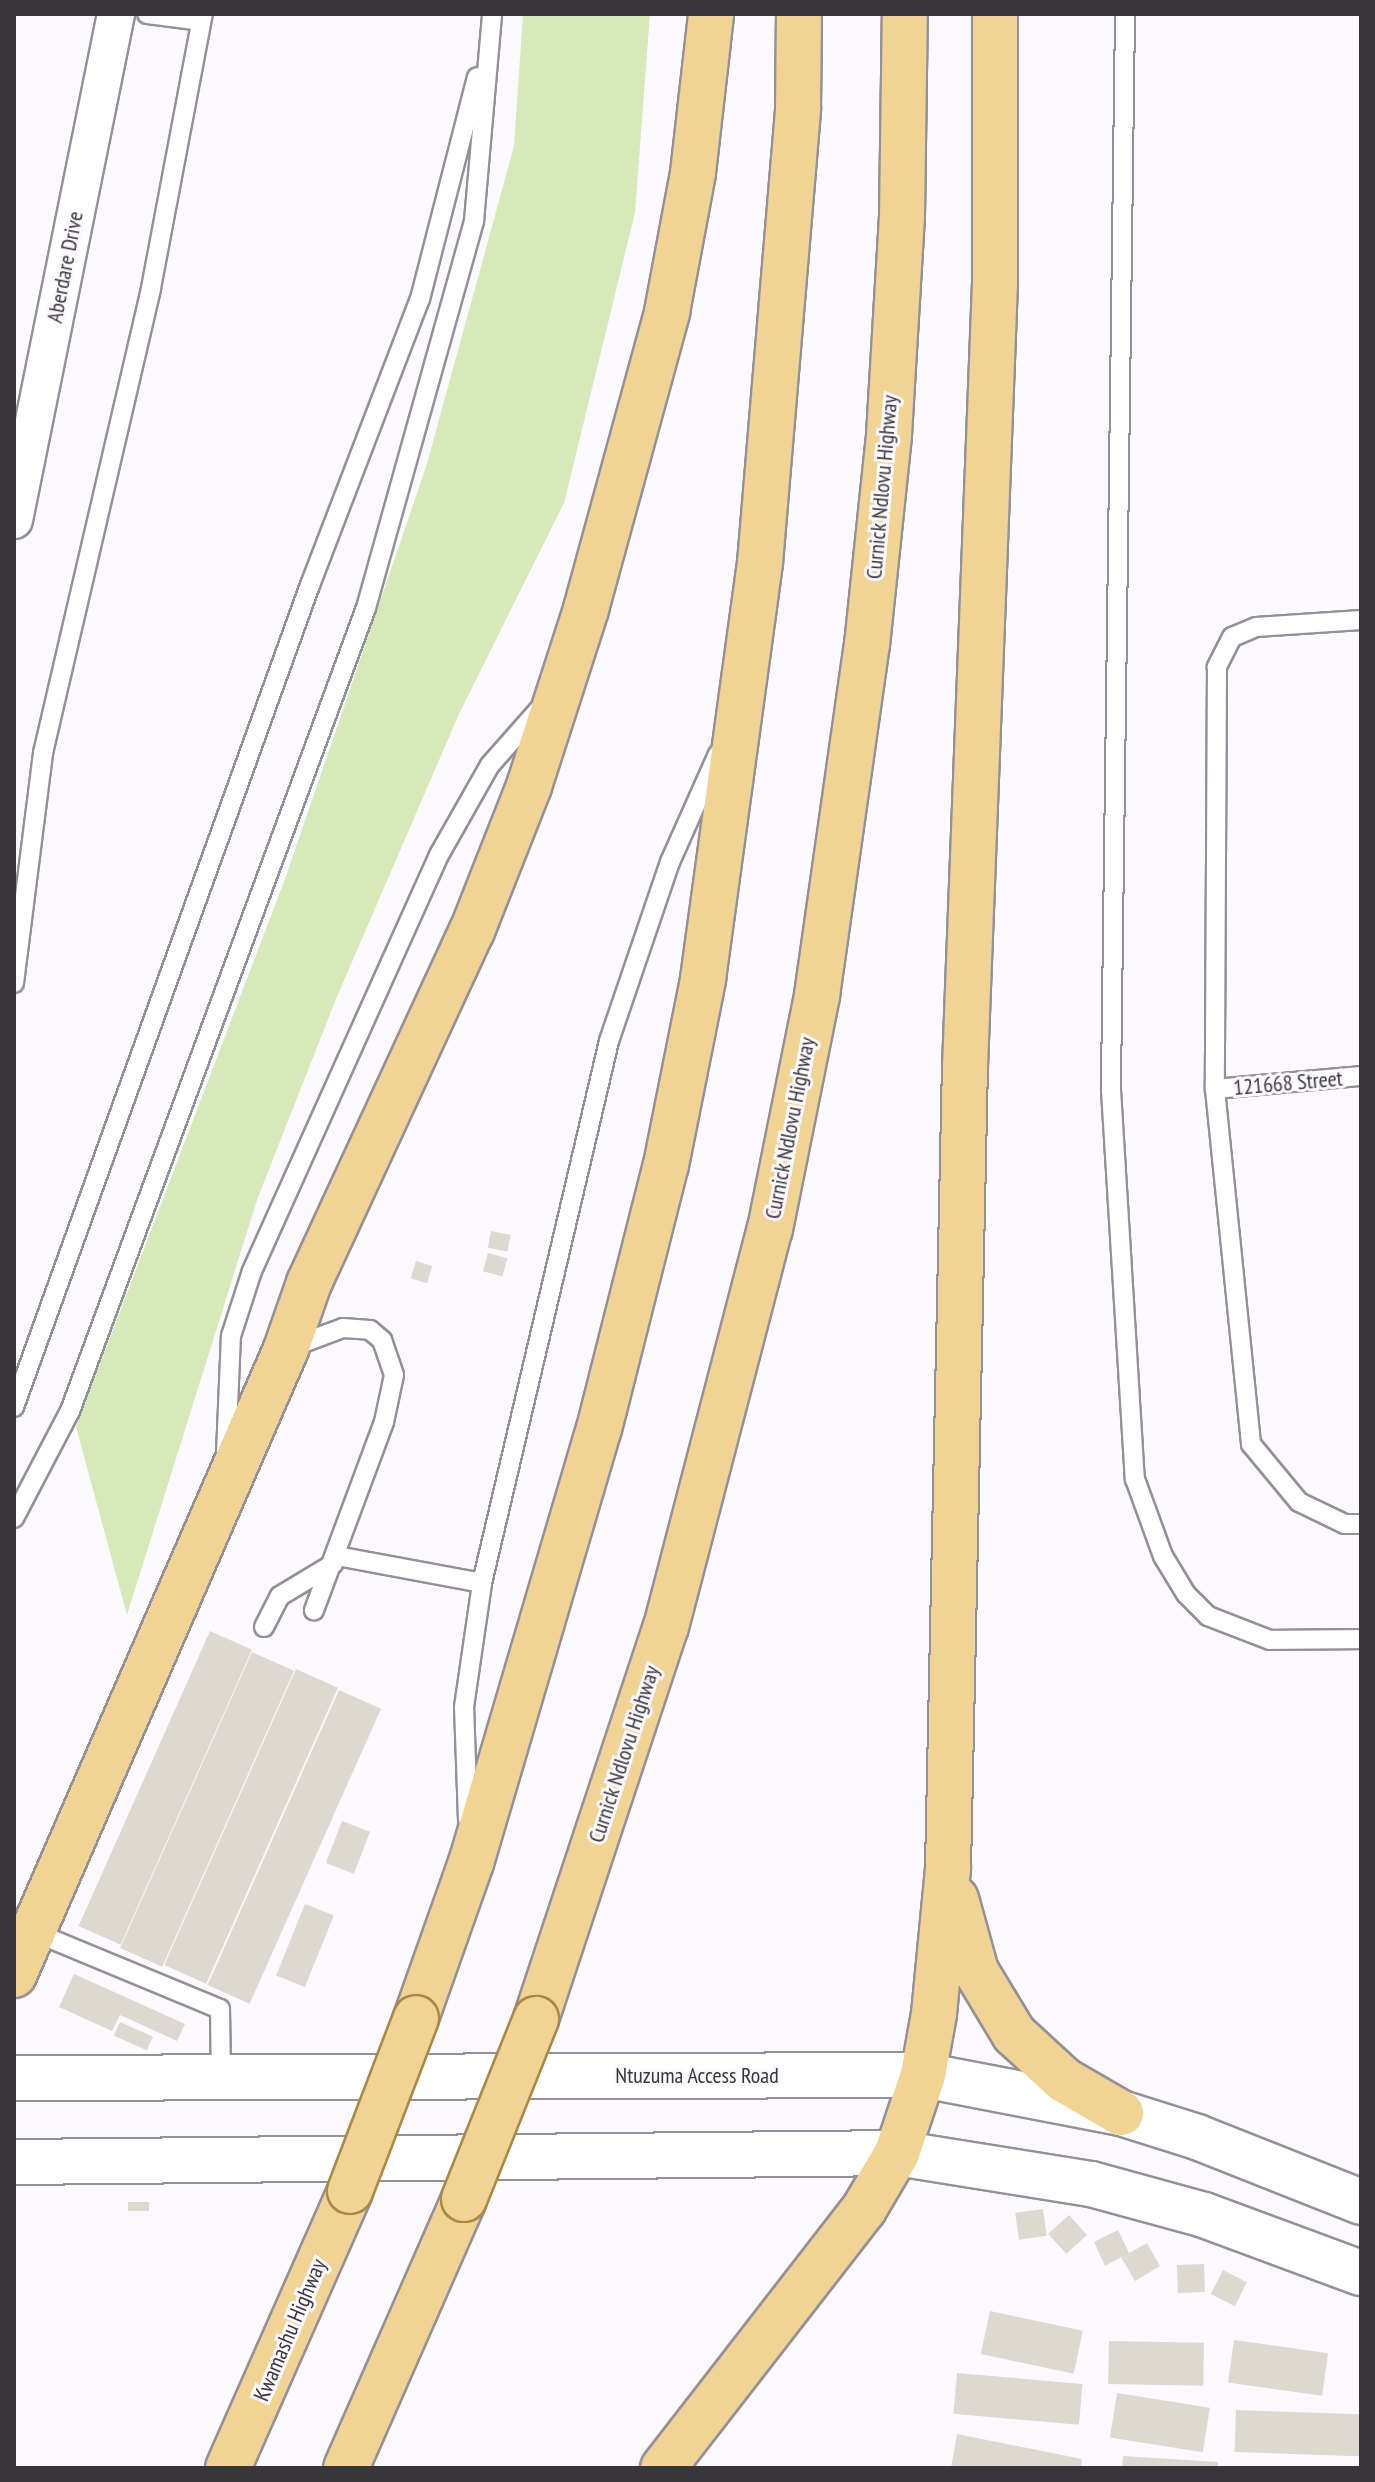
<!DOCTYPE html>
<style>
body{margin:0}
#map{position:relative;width:1375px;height:2482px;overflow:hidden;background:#fbf9fe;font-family:"PT Sans Narrow",sans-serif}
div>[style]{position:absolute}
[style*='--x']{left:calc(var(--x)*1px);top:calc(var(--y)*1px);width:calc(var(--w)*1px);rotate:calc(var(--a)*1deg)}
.green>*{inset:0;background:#d8e9b9}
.building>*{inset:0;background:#ddd8d0;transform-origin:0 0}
.roads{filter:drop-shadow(2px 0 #949098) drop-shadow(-2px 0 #949098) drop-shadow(0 2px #949098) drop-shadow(0 -2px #949098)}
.lane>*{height:18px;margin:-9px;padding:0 9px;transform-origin:9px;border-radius:9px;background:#fff}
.street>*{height:36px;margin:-18px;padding:0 18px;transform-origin:18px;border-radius:18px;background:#fff}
.secondary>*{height:44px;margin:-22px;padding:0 22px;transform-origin:22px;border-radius:22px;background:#fff}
.primary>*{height:44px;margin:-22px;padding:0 22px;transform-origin:22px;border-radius:22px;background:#f1d394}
.bridges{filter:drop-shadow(2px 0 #aa8946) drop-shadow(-2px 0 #aa8946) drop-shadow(0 2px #aa8946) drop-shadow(0 -2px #aa8946)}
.primary-bridge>*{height:44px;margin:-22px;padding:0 22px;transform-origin:22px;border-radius:22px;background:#f1d394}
span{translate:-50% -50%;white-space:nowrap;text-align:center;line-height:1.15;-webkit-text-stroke:6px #fbf9fe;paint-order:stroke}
.street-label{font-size:22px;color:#38363a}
.frame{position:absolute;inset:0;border:16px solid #38363a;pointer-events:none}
</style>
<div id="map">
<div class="green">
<i style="clip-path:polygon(523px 14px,650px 14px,635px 213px,564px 503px,459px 714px,336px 999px,257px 1200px,127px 1615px,76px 1427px,285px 879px,426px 467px,514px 146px)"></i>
</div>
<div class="building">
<i style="left:491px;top:1231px;width:20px;height:17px;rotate:11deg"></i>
<i style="left:488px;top:1253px;width:20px;height:19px;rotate:15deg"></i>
<i style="left:416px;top:1261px;width:17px;height:18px;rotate:17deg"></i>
<i style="left:210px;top:1631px;width:46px;height:323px;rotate:24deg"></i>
<i style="left:252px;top:1652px;width:46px;height:324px;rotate:24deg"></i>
<i style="left:296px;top:1669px;width:46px;height:324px;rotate:24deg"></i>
<i style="left:339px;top:1690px;width:46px;height:323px;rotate:24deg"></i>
<i style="left:342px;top:1821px;width:30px;height:45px;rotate:21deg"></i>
<i style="left:305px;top:1904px;width:31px;height:77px;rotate:22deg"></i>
<i style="clip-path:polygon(74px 1974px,185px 2024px,177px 2041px,120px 2015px,112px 2031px,59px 2007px)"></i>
<i style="left:120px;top:2022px;width:36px;height:15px;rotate:24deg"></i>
<i style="left:128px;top:2202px;width:21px;height:9px"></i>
<i style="left:1043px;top:2209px;width:27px;height:28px;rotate:82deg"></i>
<i style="left:1069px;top:2215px;width:27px;height:28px;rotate:48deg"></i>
<i style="clip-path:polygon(1118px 2230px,1129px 2253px,1147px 2243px,1160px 2266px,1135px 2281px,1121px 2257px,1105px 2266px,1094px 2242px)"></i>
<i style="left:1204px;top:2264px;width:28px;height:27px;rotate:88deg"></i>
<i style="left:1223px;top:2270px;width:27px;height:27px;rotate:27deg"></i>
<i style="left:990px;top:2311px;width:95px;height:44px;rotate:12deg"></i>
<i style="left:1234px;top:2340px;width:95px;height:43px;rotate:8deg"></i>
<i style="left:1109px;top:2341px;width:95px;height:43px;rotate:1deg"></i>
<i style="left:957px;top:2373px;width:126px;height:41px;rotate:5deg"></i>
<i style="left:1117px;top:2393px;width:94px;height:45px;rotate:9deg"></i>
<i style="left:1236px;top:2410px;width:125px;height:42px;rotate:2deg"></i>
<i style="clip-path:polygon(957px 2434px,1082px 2459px,1081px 2468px,951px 2468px)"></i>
<i style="clip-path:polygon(1123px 2456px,1218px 2462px,1218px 2468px,1122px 2468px)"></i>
</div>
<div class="roads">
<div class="lane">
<i style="--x:147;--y:14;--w:54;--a:7.4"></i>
<i style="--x:1125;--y:14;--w:1076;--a:90.75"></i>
<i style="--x:1111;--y:1090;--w:390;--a:86.5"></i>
<i style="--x:1135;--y:1479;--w:82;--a:70"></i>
<i style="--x:1163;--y:1556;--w:44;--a:58.8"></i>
<i style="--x:1186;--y:1594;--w:31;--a:45"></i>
<i style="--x:1208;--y:1616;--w:66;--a:21.2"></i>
<i style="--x:1270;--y:1640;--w:91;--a:-0.6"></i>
<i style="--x:1361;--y:620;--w:105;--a:176.2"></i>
<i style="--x:1256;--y:627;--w:26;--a:157"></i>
<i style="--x:1232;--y:637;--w:34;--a:117"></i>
<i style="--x:1217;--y:667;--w:422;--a:90.3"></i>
<i style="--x:1215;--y:1089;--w:357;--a:84.2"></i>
<i style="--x:1251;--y:1444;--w:75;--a:50.4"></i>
<i style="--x:1299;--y:1502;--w:51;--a:25.6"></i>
<i style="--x:1345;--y:1524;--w:16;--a:0"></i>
<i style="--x:14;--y:983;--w:232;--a:-82.8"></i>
<i style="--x:43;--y:753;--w:477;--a:-76.9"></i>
<i style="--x:151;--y:288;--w:279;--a:-79.3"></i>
<i style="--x:1215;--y:1089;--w:147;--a:-5.1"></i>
<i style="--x:292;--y:1347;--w:54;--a:-20.4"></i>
<i style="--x:343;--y:1328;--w:27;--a:4"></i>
<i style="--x:370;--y:1330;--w:16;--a:40"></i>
<i style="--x:382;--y:1340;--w:37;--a:71"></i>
<i style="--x:394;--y:1375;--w:48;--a:102"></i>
<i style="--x:384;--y:1422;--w:201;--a:110.4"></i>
<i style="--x:14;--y:1407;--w:874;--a:-70.2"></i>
<i style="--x:310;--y:585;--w:306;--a:-69"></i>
<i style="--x:420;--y:299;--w:229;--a:-75.6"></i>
<i style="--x:226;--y:1454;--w:118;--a:-87.6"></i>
<i style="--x:231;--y:1336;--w:68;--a:-72.1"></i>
<i style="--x:252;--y:1271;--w:456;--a:-65.8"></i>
<i style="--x:439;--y:855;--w:103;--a:-60.5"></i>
<i style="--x:490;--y:765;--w:80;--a:-48.5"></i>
<i style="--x:14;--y:1518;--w:121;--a:-62.4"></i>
<i style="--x:70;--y:1411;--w:856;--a:-69.77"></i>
<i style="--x:366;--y:608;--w:402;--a:-74.4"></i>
<i style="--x:474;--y:221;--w:208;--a:-85"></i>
<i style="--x:337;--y:1556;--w:147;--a:10.5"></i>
<i style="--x:264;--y:1627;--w:35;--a:-63"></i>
<i style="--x:280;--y:1596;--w:62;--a:-31.1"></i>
<i style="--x:468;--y:1820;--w:113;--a:-92"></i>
<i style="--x:464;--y:1707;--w:125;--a:-81.7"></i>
<i style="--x:482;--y:1583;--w:557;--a:-76.81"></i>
<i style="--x:609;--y:1041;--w:189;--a:-71.2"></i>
<i style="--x:670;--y:862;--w:118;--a:-66"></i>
<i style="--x:34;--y:1932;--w:201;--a:22.5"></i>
<i style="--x:220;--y:2009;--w:68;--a:89.2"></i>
</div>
<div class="street">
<i style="--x:14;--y:520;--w:516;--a:-78.6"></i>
</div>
<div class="secondary">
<i style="--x:14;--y:2078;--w:909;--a:-0.19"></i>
<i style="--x:923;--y:2075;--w:202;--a:10.9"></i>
<i style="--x:1121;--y:2113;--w:80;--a:17.5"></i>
<i style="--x:1197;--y:2137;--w:176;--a:21.6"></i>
<i style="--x:14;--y:2162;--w:883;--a:-0.58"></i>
<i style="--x:897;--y:2153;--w:196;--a:9.1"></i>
<i style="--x:1091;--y:2184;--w:117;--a:15.3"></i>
<i style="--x:1204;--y:2215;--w:167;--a:20.3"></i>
</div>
<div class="primary">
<i style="--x:956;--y:1899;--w:75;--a:74.5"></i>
<i style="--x:976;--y:1971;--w:74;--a:58.9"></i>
<i style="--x:1014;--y:2034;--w:68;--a:42.6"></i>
<i style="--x:1064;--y:2080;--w:66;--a:30.1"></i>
<i style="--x:14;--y:1975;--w:683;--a:-66.51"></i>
<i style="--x:286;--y:1349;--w:70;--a:-70.8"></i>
<i style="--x:309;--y:1283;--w:388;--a:-65.2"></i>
<i style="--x:472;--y:931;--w:156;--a:-68.5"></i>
<i style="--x:529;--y:786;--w:186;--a:-72.1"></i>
<i style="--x:586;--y:609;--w:308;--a:-74.7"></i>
<i style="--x:667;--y:312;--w:141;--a:-79.4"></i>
<i style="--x:693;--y:173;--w:160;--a:-83.5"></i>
<i style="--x:416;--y:2018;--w:164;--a:-70.5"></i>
<i style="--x:471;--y:1863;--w:452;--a:-73.6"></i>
<i style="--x:599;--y:1429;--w:272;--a:-75.8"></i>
<i style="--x:666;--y:1165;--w:190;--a:-78.7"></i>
<i style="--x:703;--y:979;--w:420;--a:-82.2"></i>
<i style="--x:760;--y:563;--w:457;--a:-85.2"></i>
<i style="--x:798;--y:108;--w:94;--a:-89.4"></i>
<i style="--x:536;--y:2019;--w:413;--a:-71.7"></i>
<i style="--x:666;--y:1627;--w:411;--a:-75.4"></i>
<i style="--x:770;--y:1229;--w:239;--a:-78.6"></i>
<i style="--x:817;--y:995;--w:354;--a:-81.9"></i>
<i style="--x:867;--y:645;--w:211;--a:-84"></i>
<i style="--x:889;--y:435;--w:218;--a:-86.6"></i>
<i style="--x:902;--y:217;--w:203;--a:-89.2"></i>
<i style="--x:228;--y:2468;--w:303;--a:-66.2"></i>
<i style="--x:346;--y:2468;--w:294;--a:-66.3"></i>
<i style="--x:663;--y:2468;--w:328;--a:-52.2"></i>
<i style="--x:864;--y:2209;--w:65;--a:-59.5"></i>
<i style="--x:897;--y:2153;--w:82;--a:-71.6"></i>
<i style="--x:923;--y:2075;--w:62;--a:-79.8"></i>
<i style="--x:934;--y:2014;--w:146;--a:-84.5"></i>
<i style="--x:948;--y:1869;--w:802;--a:-88.79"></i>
<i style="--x:965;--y:1067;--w:784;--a:-87.81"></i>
<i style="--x:995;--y:284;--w:270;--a:-90"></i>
</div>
</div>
<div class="bridges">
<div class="primary-bridge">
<i style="--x:350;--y:2191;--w:185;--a:-69.1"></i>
<i style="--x:464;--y:2199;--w:194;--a:-68.2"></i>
</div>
</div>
<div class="street-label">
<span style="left:65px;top:267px;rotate:-79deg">Aberdare Drive</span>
<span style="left:882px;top:487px;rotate:-85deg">Curnick Ndlovu Highway</span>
<span style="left:1288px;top:1083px;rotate:-5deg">121668 Street</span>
<span style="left:790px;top:1128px;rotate:-79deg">Curnick Ndlovu Highway</span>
<span style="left:624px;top:1754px;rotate:-72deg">Curnick Ndlovu Highway</span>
<span style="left:697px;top:2076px">Ntuzuma Access Road</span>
<span style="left:290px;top:2330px;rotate:-67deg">Kwamashu Highway</span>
</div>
<div class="frame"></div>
</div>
